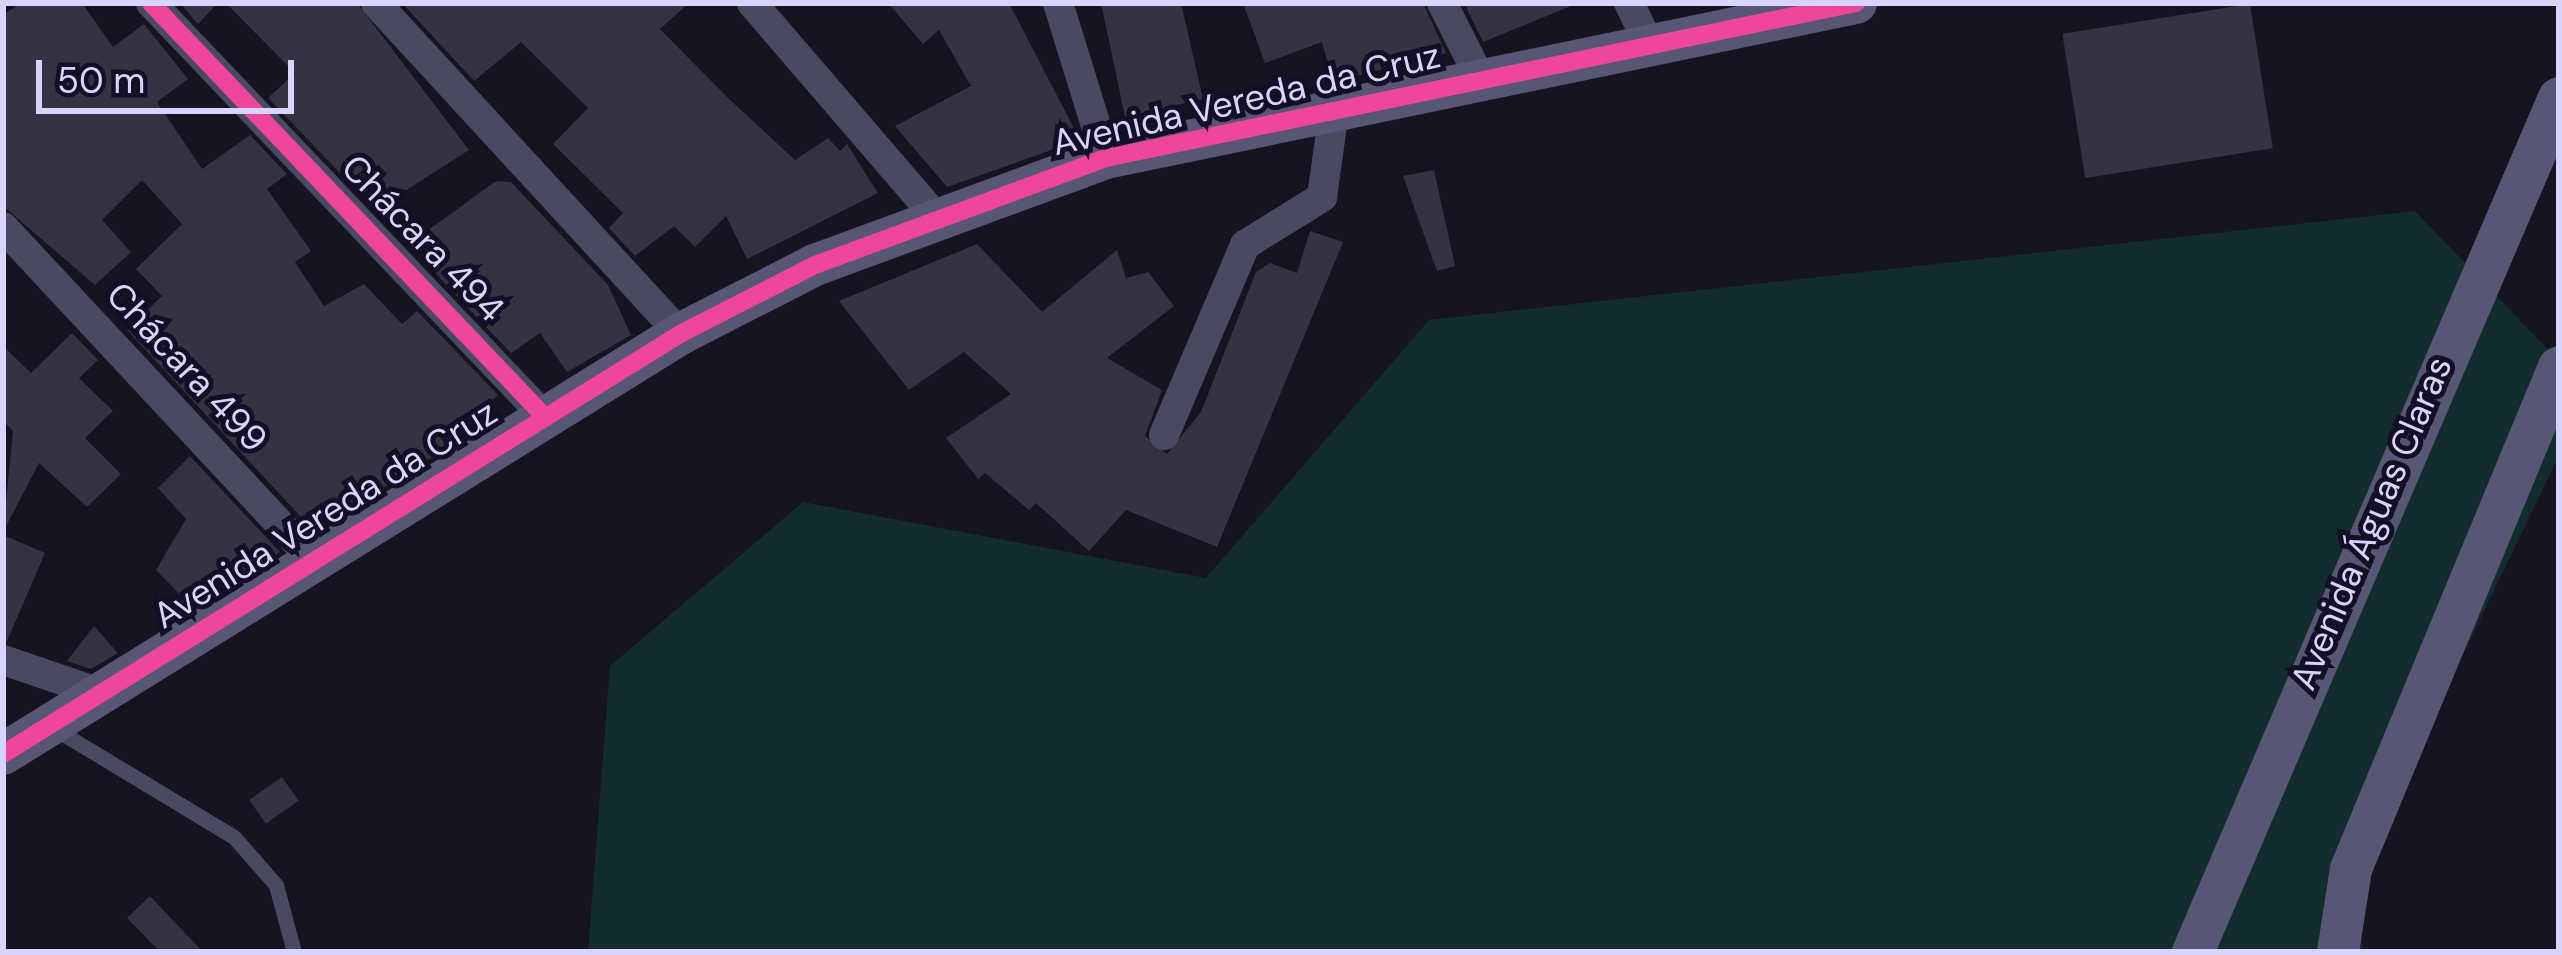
<!DOCTYPE html>
<meta charset="utf-8">
<style>
body{margin:0}
#map{position:relative;width:2562px;height:955px;overflow:hidden;background:#161421;font-family:"DM Sans",sans-serif}
div>[style]{position:absolute}
[style*='--x']{left:calc(var(--x)*1px);top:calc(var(--y)*1px);width:calc(var(--w)*1px);rotate:calc(var(--a)*1deg)}
.green>*{inset:0;background:#132c2d}
.building>*{inset:0;background:#343243;transform-origin:0 0}
.lane>*{height:15px;margin:-7.5px;padding:0 7.5px;transform-origin:7.5px;border-radius:7.5px;background:#4a4962}
.street>*{height:30px;margin:-15px;padding:0 15px;transform-origin:15px;border-radius:15px;background:#4a4962}
.secondary>*{height:42px;margin:-21px;padding:0 21px;transform-origin:21px;border-radius:21px;background:#575674}
.cycleway>*{height:18px;margin:-9px;padding:0 9px;transform-origin:9px;border-radius:9px;background:#ed469a}
span{translate:-50% -50%;white-space:nowrap;text-align:center;line-height:1.15;-webkit-text-stroke:10px #130f26;paint-order:stroke}
.street-label{font-size:36px;color:#d9d4ff}
.frame{position:absolute;inset:0;border:6px solid #d9d4ff;pointer-events:none}
.scale{position:absolute;left:36px;top:60px;width:258px;height:54px;box-sizing:border-box;border:6px solid #d9d4ff;border-top:0;padding-left:15px;font-size:36px;line-height:42px;white-space:nowrap;color:#d9d4ff;-webkit-text-stroke:9px #130f26;paint-order:stroke}
</style>
<div id="map">
<div class="green">
<i style="clip-path:polygon(2415px 211px,2559px 361px,2559px 456px,2346px 896px,2365px 952px,588px 952px,610px 666px,803px 502px,1206px 578px,1429px 320px)"></i>
</div>
<div class="building">
<i style="clip-path:polygon(21px 3px,82px 3px,113px 47px,144px 24px,188px 79px,157px 102px,202px 169px,250px 135px,287px 174px,267px 189px,311px 251px,295px 262px,324px 306px,364px 284px,402px 324px,417px 311px,498px 395px,457px 432px,463px 438px,314px 531px,127px 330px,162px 296px,136px 269px,182px 224px,142px 180px,102px 220px,131px 252px,95px 285px,3px 206px,3px 15px)"></i>
<i style="clip-path:polygon(180px 3px,218px 3px,198px 24px)"></i>
<i style="clip-path:polygon(226px 3px,357px 3px,469px 150px,394px 198px,377px 178px,361px 195px,268px 98px,295px 73px)"></i>
<i style="clip-path:polygon(402px 3px,689px 3px,660px 29px,728px 98px,795px 160px,828px 138px,840px 151px,847px 144px,878px 193px,747px 259px,726px 216px,695px 247px,674px 226px,635px 256px,609px 228px,623px 213px,553px 144px,588px 108px,521px 42px,474px 81px)"></i>
<i style="clip-path:polygon(888px 3px,1009px 3px,1080px 140px,947px 187px,895px 126px,971px 86px,939px 30px,923px 44px)"></i>
<i style="clip-path:polygon(1101px 3px,1181px 3px,1203px 99px,1125px 117px)"></i>
<i style="clip-path:polygon(1243px 3px,1423px 3px,1446px 53px,1333px 82px,1322px 42px,1265px 63px)"></i>
<i style="clip-path:polygon(1464px 3px,1576px 3px,1576px 4px,1483px 42px)"></i>
<i style="left:2250px;top:4px;width:146px;height:190px;rotate:81deg"></i>
<i style="clip-path:polygon(1434px 170px,1455px 266px,1437px 271px,1403px 176px)"></i>
<i style="clip-path:polygon(496px 181px,511px 182px,608px 285px,631px 335px,567px 372px,540px 333px,511px 353px,446px 285px,426px 262px,437px 252px,423px 234px)"></i>
<i style="clip-path:polygon(1310px 231px,1343px 242px,1217px 547px,1126px 510px,1089px 551px,1036px 503px,1029px 510px,985px 473px,978px 479px,946px 438px,1011px 394px,964px 352px,909px 390px,839px 301px,977px 244px,1042px 312px,1117px 250px,1126px 278px,1148px 272px,1174px 306px,1107px 358px,1162px 390px,1145px 436px,1167px 454px,1201px 412px,1256px 272px,1270px 263px,1297px 273px)"></i>
<i style="clip-path:polygon(72px 333px,98px 360px,79px 378px,113px 411px,85px 438px,121px 474px,87px 507px,39px 463px,3px 532px,13px 431px,3px 421px,3px 346px,31px 373px)"></i>
<i style="clip-path:polygon(190px 456px,280px 552px,192px 607px,156px 570px,186px 519px,158px 488px)"></i>
<i style="clip-path:polygon(3px 535px,45px 553px,7px 641px,3px 641px)"></i>
<i style="clip-path:polygon(94px 626px,118px 653px,91px 669px,67px 661px)"></i>
<i style="left:282px;top:777px;width:29px;height:40px;rotate:55deg"></i>
<i style="clip-path:polygon(150px 896px,203px 952px,160px 952px,127px 918px)"></i>
</div>
<div class="lane">
<i style="--x:55;--y:729;--w:209;--a:31.1"></i>
<i style="--x:234;--y:837;--w:64;--a:48.8"></i>
<i style="--x:276;--y:885;--w:69;--a:75"></i>
</div>
<div class="street">
<i style="--x:151;--y:3;--w:572;--a:46.42"></i>
<i style="--x:376;--y:3;--w:449;--a:47.4"></i>
<i style="--x:752;--y:3;--w:282;--a:49.3"></i>
<i style="--x:1058;--y:3;--w:162;--a:72.8"></i>
<i style="--x:1442;--y:3;--w:86;--a:63.1"></i>
<i style="--x:1629;--y:3;--w:43;--a:64"></i>
<i style="--x:3;--y:227;--w:457;--a:47"></i>
<i style="--x:1164;--y:435;--w:207;--a:-66.9"></i>
<i style="--x:1245;--y:245;--w:91;--a:-31.9"></i>
<i style="--x:1322;--y:197;--w:88;--a:-82.1"></i>
<i style="--x:3;--y:660;--w:99;--a:18.8"></i>
</div>
<div class="secondary">
<i style="--x:3;--y:754;--w:797;--a:-31.81"></i>
<i style="--x:680;--y:334;--w:152;--a:-27.1"></i>
<i style="--x:815;--y:265;--w:310;--a:-20.2"></i>
<i style="--x:1106;--y:158;--w:766;--a:-11.68"></i>
<i style="--x:2193;--y:952;--w:929;--a:-66.8"></i>
<i style="--x:2338;--y:952;--w:84;--a:-81.1"></i>
<i style="--x:2351;--y:869;--w:543;--a:-67.49"></i>
</div>
<div class="cycleway">
<i style="--x:151;--y:3;--w:572;--a:46.42"></i>
<i style="--x:3;--y:754;--w:797;--a:-31.81"></i>
<i style="--x:680;--y:334;--w:152;--a:-27.1"></i>
<i style="--x:815;--y:265;--w:310;--a:-20.2"></i>
<i style="--x:1106;--y:158;--w:766;--a:-11.68"></i>
</div>
<div class="street-label">
<span style="left:1246px;top:99px;rotate:-13deg">Avenida Vereda da Cruz</span>
<span style="left:423px;top:238px;rotate:46deg">Chácara 494</span>
<span style="left:187px;top:367px;rotate:47deg">Chácara 499</span>
<span style="left:325px;top:514px;rotate:-32deg">Avenida Vereda da Cruz</span>
<span style="left:2371px;top:523px;rotate:-67deg">Avenida Águas Claras</span>
</div>
<div class="frame"></div>
<div class="scale">50 m</div>
</div>
